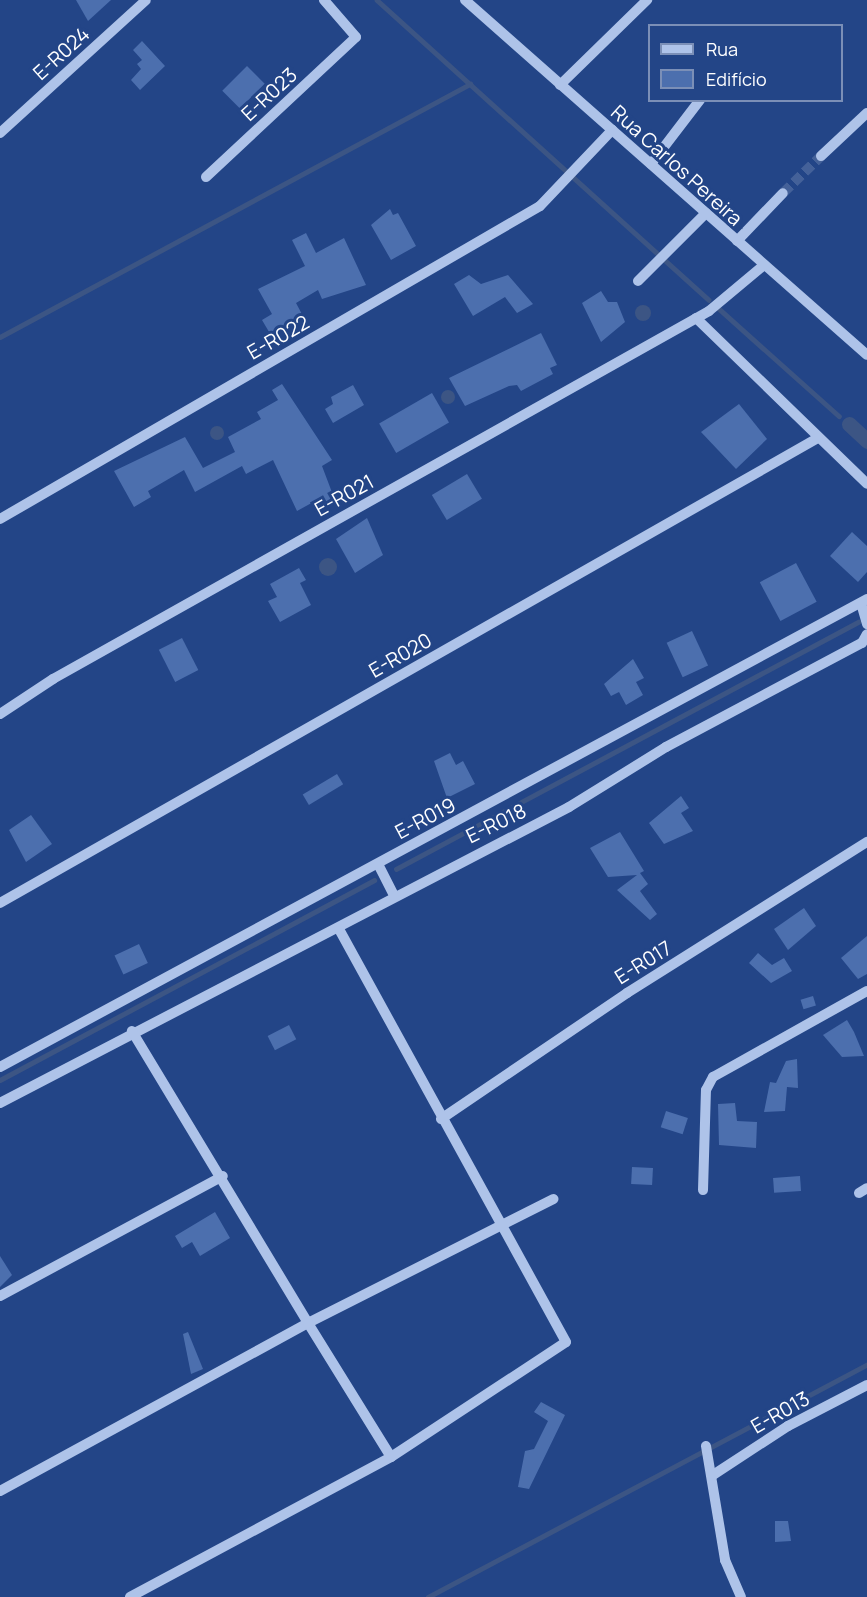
<!DOCTYPE html>
<meta charset="utf-8">
<style>
body{margin:0}
#map{position:relative;width:867px;height:1597px;overflow:hidden;background:#234587;font-family:Manrope,sans-serif}
div>[style]{position:absolute}
[style*='--x']{left:calc(var(--x)*1px);top:calc(var(--y)*1px);width:calc(var(--w)*1px);rotate:calc(var(--a)*1deg)}
.water>*{inset:0;background:#3c5584}
.round{border-radius:50%}
.stream>*{height:4.5px;margin:-2.25px;padding:0 2.25px;transform-origin:2.25px;border-radius:2.25px;background:#3c5584}
.canal>*{height:15px;margin:-7.5px;padding:0 7.5px;transform-origin:7.5px;border-radius:7.5px;background:#3c5584}
.building>*{inset:0;background:#4c6fae;transform-origin:0 0}
.minor-tunnel>*{height:10px;margin-top:-5px;transform-origin:0;background:repeating-linear-gradient(90deg,#446199 0 10px,transparent 0 15px)}
.minor>*{height:10px;margin:-5px;padding:0 5px;transform-origin:5px;border-radius:5px;background:#aec3e9}
span{translate:-50% -50%;white-space:nowrap;text-align:center;line-height:1.15;-webkit-text-stroke:6px #234587;paint-order:stroke}
.street-label{font-size:20px;color:#fff}
.legend{position:absolute;left:648px;top:24px;width:195px;height:78px;box-sizing:border-box;background:#234587;border:2px solid #7b8fb7;margin:0;padding:8px 10px;list-style:none;font-size:18px;color:#fff}
.legend li{display:flex;align-items:center;gap:12px;height:30px}
.legend b{width:30px;border:2px solid #7b8fb7}
</style>
<div id="map">
<div class="water">
<i class="round" style="left:635px;top:305px;width:16px;height:16px"></i>
<i class="round" style="left:441px;top:390px;width:14px;height:14px"></i>
<i class="round" style="left:210px;top:426px;width:14px;height:14px"></i>
<i class="round" style="left:319px;top:558px;width:18px;height:18px"></i>
</div>
<div class="stream">
<i style="--x:377;--y:0;--w:447;--a:42.1"></i>
<i style="--x:716;--y:306;--w:165;--a:41.8"></i>
<i style="--x:0;--y:337;--w:534;--a:-28.29"></i>
<i style="--x:396;--y:869;--w:524;--a:-28.13"></i>
<i style="--x:0;--y:1080;--w:424;--a:-28.1"></i>
<i style="--x:428;--y:1597;--w:497;--a:-27.9"></i>
</div>
<div class="canal">
<i style="--x:849;--y:424;--w:25;--a:43"></i>
</div>
<div class="building">
<i style="clip-path:polygon(76px 0,111px 0,88px 21px)"></i>
<i style="clip-path:polygon(142px 41px,165px 66px,140px 90px,131px 80px,141px 69px,137px 64px,142px 60px,133px 50px)"></i>
<i style="left:247px;top:66px;width:25px;height:35px;rotate:45deg"></i>
<i style="clip-path:polygon(390px 209px,393px 215px,398px 213px,416px 246px,391px 260px,371px 225px)"></i>
<i style="clip-path:polygon(306px 233px,316px 253px,344px 238px,366px 285px,322px 299px,318px 290px,296px 303px,304px 318px,272px 337px,262px 320px,272px 314px,258px 289px,305px 266px,292px 240px)"></i>
<i style="clip-path:polygon(469px 275px,481px 284px,508px 275px,533px 304px,517px 313px,505px 297px,473px 316px,454px 284px)"></i>
<i style="clip-path:polygon(601px 291px,608px 302px,617px 302px,625px 322px,601px 342px,582px 303px)"></i>
<i style="clip-path:polygon(541px 333px,557px 365px,550px 368px,553px 374px,521px 391px,517px 385px,509px 386px,465px 406px,449px 378px)"></i>
<i style="clip-path:polygon(282px 384px,332px 460px,322px 466px,333px 495px,329px 502px,321px 507px,317px 500px,297px 511px,273px 460px,246px 474px,242px 466px,195px 492px,184px 470px,148px 491px,151px 497px,134px 507px,114px 471px,185px 437px,203px 468px,235px 452px,228px 437px,261px 419px,257px 412px,278px 400px,272px 390px)"></i>
<i style="clip-path:polygon(353px 385px,364px 405px,333px 423px,325px 409px,333px 404px,331px 397px)"></i>
<i style="left:432px;top:393px;width:34px;height:61px;rotate:60deg"></i>
<i style="clip-path:polygon(739px 404px,767px 439px,736px 469px,701px 432px)"></i>
<i style="left:467px;top:474px;width:29px;height:41px;rotate:59deg"></i>
<i style="clip-path:polygon(367px 518px,383px 555px,355px 573px,336px 539px)"></i>
<i style="clip-path:polygon(852px 532px,867px 546px,867px 572px,858px 582px,830px 556px)"></i>
<i style="left:796px;top:563px;width:44px;height:41px;rotate:62deg"></i>
<i style="clip-path:polygon(299px 568px,306px 580px,300px 583px,311px 605px,280px 622px,268px 601px,277px 597px,270px 584px)"></i>
<i style="left:692px;top:631px;width:38px;height:28px;rotate:65deg"></i>
<i style="left:182px;top:638px;width:36px;height:26px;rotate:63deg"></i>
<i style="clip-path:polygon(633px 659px,644px 678px,636px 682px,643px 695px,626px 705px,619px 692px,611px 696px,604px 684px)"></i>
<i style="clip-path:polygon(450px 753px,456px 765px,463px 761px,475px 784px,447px 798px,434px 761px)"></i>
<i style="left:337px;top:774px;width:12px;height:40px;rotate:59deg"></i>
<i style="clip-path:polygon(681px 796px,689px 808px,681px 813px,693px 831px,664px 844px,649px 823px)"></i>
<i style="clip-path:polygon(31px 815px,52px 844px,26px 862px,9px 830px)"></i>
<i style="clip-path:polygon(620px 832px,644px 871px,640px 873px,648px 884px,640px 891px,657px 914px,650px 920px,617px 890px,637px 875px,608px 877px,590px 848px)"></i>
<i style="clip-path:polygon(804px 908px,816px 926px,788px 950px,774px 929px)"></i>
<i style="clip-path:polygon(867px 936px,867px 974px,858px 979px,841px 958px)"></i>
<i style="left:139px;top:944px;width:21px;height:27px;rotate:65deg"></i>
<i style="clip-path:polygon(758px 953px,772px 965px,784px 958px,792px 971px,771px 983px,749px 963px)"></i>
<i style="left:813px;top:996px;width:10px;height:13px;rotate:73deg"></i>
<i style="clip-path:polygon(847px 1020px,854px 1032px,864px 1056px,842px 1057px,823px 1035px)"></i>
<i style="left:289px;top:1025px;width:16px;height:24px;rotate:63deg"></i>
<i style="clip-path:polygon(797px 1059px,798px 1088px,787px 1087px,785px 1111px,764px 1112px,770px 1082px,776px 1083px,786px 1061px)"></i>
<i style="clip-path:polygon(735px 1103px,737px 1121px,757px 1122px,756px 1148px,719px 1145px,718px 1104px)"></i>
<i style="left:666px;top:1111px;width:23px;height:17px;rotate:18deg"></i>
<i style="left:632px;top:1167px;width:21px;height:17px;rotate:3deg"></i>
<i style="left:800px;top:1176px;width:15px;height:27px;rotate:86deg"></i>
<i style="clip-path:polygon(215px 1212px,230px 1238px,200px 1256px,192px 1242px,182px 1248px,175px 1236px)"></i>
<i style="clip-path:polygon(0 1256px,12px 1275px,0 1287px)"></i>
<i style="clip-path:polygon(188px 1332px,203px 1369px,191px 1374px,183px 1334px)"></i>
<i style="clip-path:polygon(541px 1402px,565px 1415px,529px 1489px,518px 1487px,525px 1451px,534px 1449px,548px 1421px,534px 1412px)"></i>
<i style="clip-path:polygon(775px 1521px,788px 1521px,791px 1541px,775px 1542px)"></i>
</div>
<div class="minor-tunnel">
<i style="--x:783;--y:193;--w:53;--a:-44.2"></i>
</div>
<div class="minor">
<i style="--x:465;--y:0;--w:536;--a:41.45"></i>
<i style="--x:560;--y:85;--w:122;--a:-44.3"></i>
<i style="--x:0;--y:133;--w:197;--a:-42.3"></i>
<i style="--x:821;--y:156;--w:63;--a:-43.1"></i>
<i style="--x:651;--y:164;--w:81;--a:-52.6"></i>
<i style="--x:206;--y:177;--w:205;--a:-43"></i>
<i style="--x:356;--y:37;--w:49;--a:-130.9"></i>
<i style="--x:737;--y:241;--w:66;--a:-46.2"></i>
<i style="--x:638;--y:281;--w:96;--a:-45"></i>
<i style="--x:696;--y:318;--w:238;--a:44.1"></i>
<i style="--x:0;--y:519;--w:624;--a:-30.1"></i>
<i style="--x:540;--y:206;--w:105;--a:-46.5"></i>
<i style="--x:861;--y:603;--w:22;--a:74"></i>
<i style="--x:0;--y:714;--w:64;--a:-33.4"></i>
<i style="--x:53;--y:679;--w:752;--a:-29.29"></i>
<i style="--x:709;--y:311;--w:72;--a:-39.9"></i>
<i style="--x:378;--y:864;--w:35;--a:63"></i>
<i style="--x:0;--y:903;--w:941;--a:-29.62"></i>
<i style="--x:0;--y:1067;--w:985;--a:-28.36"></i>
<i style="--x:0;--y:1103;--w:641;--a:-27.48"></i>
<i style="--x:569;--y:807;--w:114;--a:-31.7"></i>
<i style="--x:666;--y:747;--w:222;--a:-28"></i>
<i style="--x:862;--y:643;--w:10;--a:-61"></i>
<i style="--x:441;--y:1119;--w:225;--a:-34.1"></i>
<i style="--x:627;--y:993;--w:284;--a:-32.2"></i>
<i style="--x:703;--y:1190;--w:100;--a:-88.3"></i>
<i style="--x:706;--y:1090;--w:15;--a:-62"></i>
<i style="--x:713;--y:1077;--w:176;--a:-29.2"></i>
<i style="--x:859;--y:1193;--w:9;--a:-32"></i>
<i style="--x:0;--y:1296;--w:253;--a:-28.3"></i>
<i style="--x:706;--y:1446;--w:116;--a:80.5"></i>
<i style="--x:725;--y:1560;--w:40;--a:66.6"></i>
<i style="--x:391;--y:1457;--w:158;--a:-121.8"></i>
<i style="--x:308;--y:1323;--w:275;--a:-26.8"></i>
<i style="--x:713;--y:1475;--w:90;--a:-33.2"></i>
<i style="--x:788;--y:1426;--w:89;--a:-27.4"></i>
<i style="--x:0;--y:1491;--w:351;--a:-28.6"></i>
<i style="--x:308;--y:1323;--w:341;--a:-121.1"></i>
<i style="--x:130;--y:1597;--w:296;--a:-28.2"></i>
<i style="--x:391;--y:1457;--w:209;--a:-33.3"></i>
<i style="--x:566;--y:1342;--w:471;--a:-118.8"></i>
</div>
<div class="street-label">
<span style="left:61px;top:53px;rotate:-42deg">E-R024</span>
<span style="left:269px;top:94px;rotate:-43deg">E-R023</span>
<span style="left:677px;top:165px;rotate:42deg">Rua Carlos Pereira</span>
<span style="left:278px;top:337px;rotate:-30deg">E-R022</span>
<span style="left:344px;top:495px;rotate:-29deg">E-R021</span>
<span style="left:400px;top:655px;rotate:-30deg">E-R020</span>
<span style="left:425px;top:818px;rotate:-28deg">E-R019</span>
<span style="left:496px;top:823px;rotate:-26deg">E-R018</span>
<span style="left:643px;top:962px;rotate:-32deg">E-R017</span>
<span style="left:780px;top:1412px;rotate:-30deg">E-R013</span>
</div>
<ul class="legend">
<li><b style="height:8px;background:#aec3e9"></b>Rua</li>
<li><b style="height:16px;background:#4c6fae"></b>Edifício</li>
</ul>
</div>
